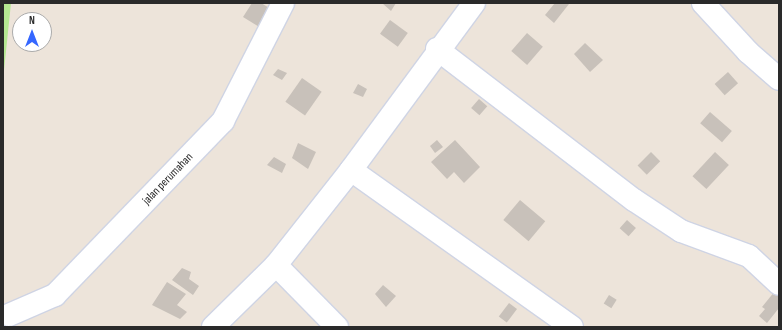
<!DOCTYPE html>
<style>
body{margin:0}
#map{position:relative;width:782px;height:330px;overflow:hidden;background:#ede4da;font-family:"Sofia Sans Condensed",sans-serif}
div>[style]{position:absolute}
[style*='--x']{left:calc(var(--x)*1px);top:calc(var(--y)*1px);width:calc(var(--w)*1px);rotate:calc(var(--a)*1deg)}
.green>*{inset:0;background:#b5e892}
.building>*{inset:0;background:#c8c1ba;transform-origin:0 0}
.roads{filter:drop-shadow(1px 0 #cfd4e4) drop-shadow(-1px 0 #cfd4e4) drop-shadow(0 1px #cfd4e4) drop-shadow(0 -1px #cfd4e4)}
.street>*{height:22px;margin:-11px;padding:0 11px;transform-origin:11px;border-radius:11px;background:#fff}
span{translate:-50% -50%;white-space:nowrap;text-align:center;line-height:1.15;-webkit-text-stroke:4px #fff;paint-order:stroke}
.street-label{font-size:12px;color:#2a2a2a}
.frame{position:absolute;inset:0;border:4px solid #2a2a2a;pointer-events:none}
.north{position:absolute;left:12px;top:12px;width:40px;height:40px;box-sizing:border-box;background:#fff;border:1px solid #aaa;border-radius:50%;rotate:0deg;font-size:11px;font-weight:700;line-height:16px;text-align:center;color:#2a2a2a}
.north::after{content:'';display:block;margin:auto;width:14px;height:18px;background:#3567ff;clip-path:polygon(50% 0,100% 100%,50% 72%,0 100%)}
</style>
<div id="map">
<div class="green">
<i style="clip-path:polygon(3px 3px,11px 3px,3px 80px)"></i>
</div>
<div class="building">
<i style="clip-path:polygon(252px 3px,261px 3px,271px 9px,261px 28px,243px 17px)"></i>
<i style="clip-path:polygon(382px 3px,396px 3px,391px 11px)"></i>
<i style="clip-path:polygon(555px 3px,569px 4px,554px 23px,545px 15px)"></i>
<i style="left:390px;top:20px;width:22px;height:17px;rotate:36deg"></i>
<i style="left:527px;top:33px;width:21px;height:24px;rotate:41deg"></i>
<i style="clip-path:polygon(585px 43px,603px 60px,590px 72px,574px 54px)"></i>
<i style="clip-path:polygon(278px 69px,287px 73px,282px 80px,273px 75px)"></i>
<i style="left:728px;top:72px;width:15px;height:18px;rotate:48deg"></i>
<i style="left:302px;top:78px;width:24px;height:29px;rotate:35deg"></i>
<i style="clip-path:polygon(358px 84px,367px 89px,363px 97px,353px 93px)"></i>
<i style="left:479px;top:99px;width:11px;height:12px;rotate:41deg"></i>
<i style="left:710px;top:112px;width:29px;height:15px;rotate:41deg"></i>
<i style="clip-path:polygon(437px 140px,443px 147px,435px 153px,430px 146px)"></i>
<i style="clip-path:polygon(455px 140px,480px 167px,464px 183px,454px 172px,447px 179px,431px 162px)"></i>
<i style="clip-path:polygon(298px 143px,316px 152px,308px 169px,292px 158px)"></i>
<i style="left:651px;top:152px;width:13px;height:19px;rotate:45deg"></i>
<i style="left:715px;top:152px;width:19px;height:33px;rotate:43deg"></i>
<i style="clip-path:polygon(274px 157px,286px 164px,282px 173px,267px 165px)"></i>
<i style="left:520px;top:200px;width:33px;height:26px;rotate:40deg"></i>
<i style="left:627px;top:220px;width:12px;height:11px;rotate:42deg"></i>
<i style="clip-path:polygon(182px 268px,191px 272px,189px 279px,199px 286px,193px 295px,172px 280px)"></i>
<i style="clip-path:polygon(167px 282px,186px 294px,177px 305px,187px 312px,180px 319px,152px 305px)"></i>
<i style="clip-path:polygon(383px 285px,396px 296px,386px 307px,375px 294px)"></i>
<i style="clip-path:polygon(775px 291px,779px 294px,779px 308px,767px 323px,759px 316px,765px 309px,762px 307px)"></i>
<i style="left:609px;top:295px;width:9px;height:10px;rotate:32deg"></i>
<i style="left:509px;top:303px;width:10px;height:17px;rotate:37deg"></i>
</div>
<div class="roads">
<div class="street">
<i style="--x:703;--y:3;--w:67;--a:47.4"></i>
<i style="--x:748;--y:52;--w:41;--a:41.1"></i>
<i style="--x:437;--y:49;--w:248;--a:37.5"></i>
<i style="--x:634;--y:200;--w:56;--a:33.4"></i>
<i style="--x:681;--y:231;--w:72;--a:20.2"></i>
<i style="--x:749;--y:256;--w:41;--a:43"></i>
<i style="--x:351;--y:170;--w:271;--a:35.4"></i>
<i style="--x:276;--y:265;--w:87;--a:45.5"></i>
<i style="--x:9;--y:315;--w:50;--a:-23.5"></i>
<i style="--x:55;--y:295;--w:242;--a:-46"></i>
<i style="--x:223;--y:121;--w:132;--a:-63"></i>
<i style="--x:213;--y:327;--w:88;--a:-44.5"></i>
<i style="--x:276;--y:265;--w:121;--a:-51.7"></i>
<i style="--x:351;--y:170;--w:207;--a:-53.6"></i>
</div>
</div>
<div class="street-label">
<span style="left:168px;top:179px;rotate:-46deg">jalan perumahan</span>
</div>
<div class="frame"></div>
<div class="north">N</div>
</div>
